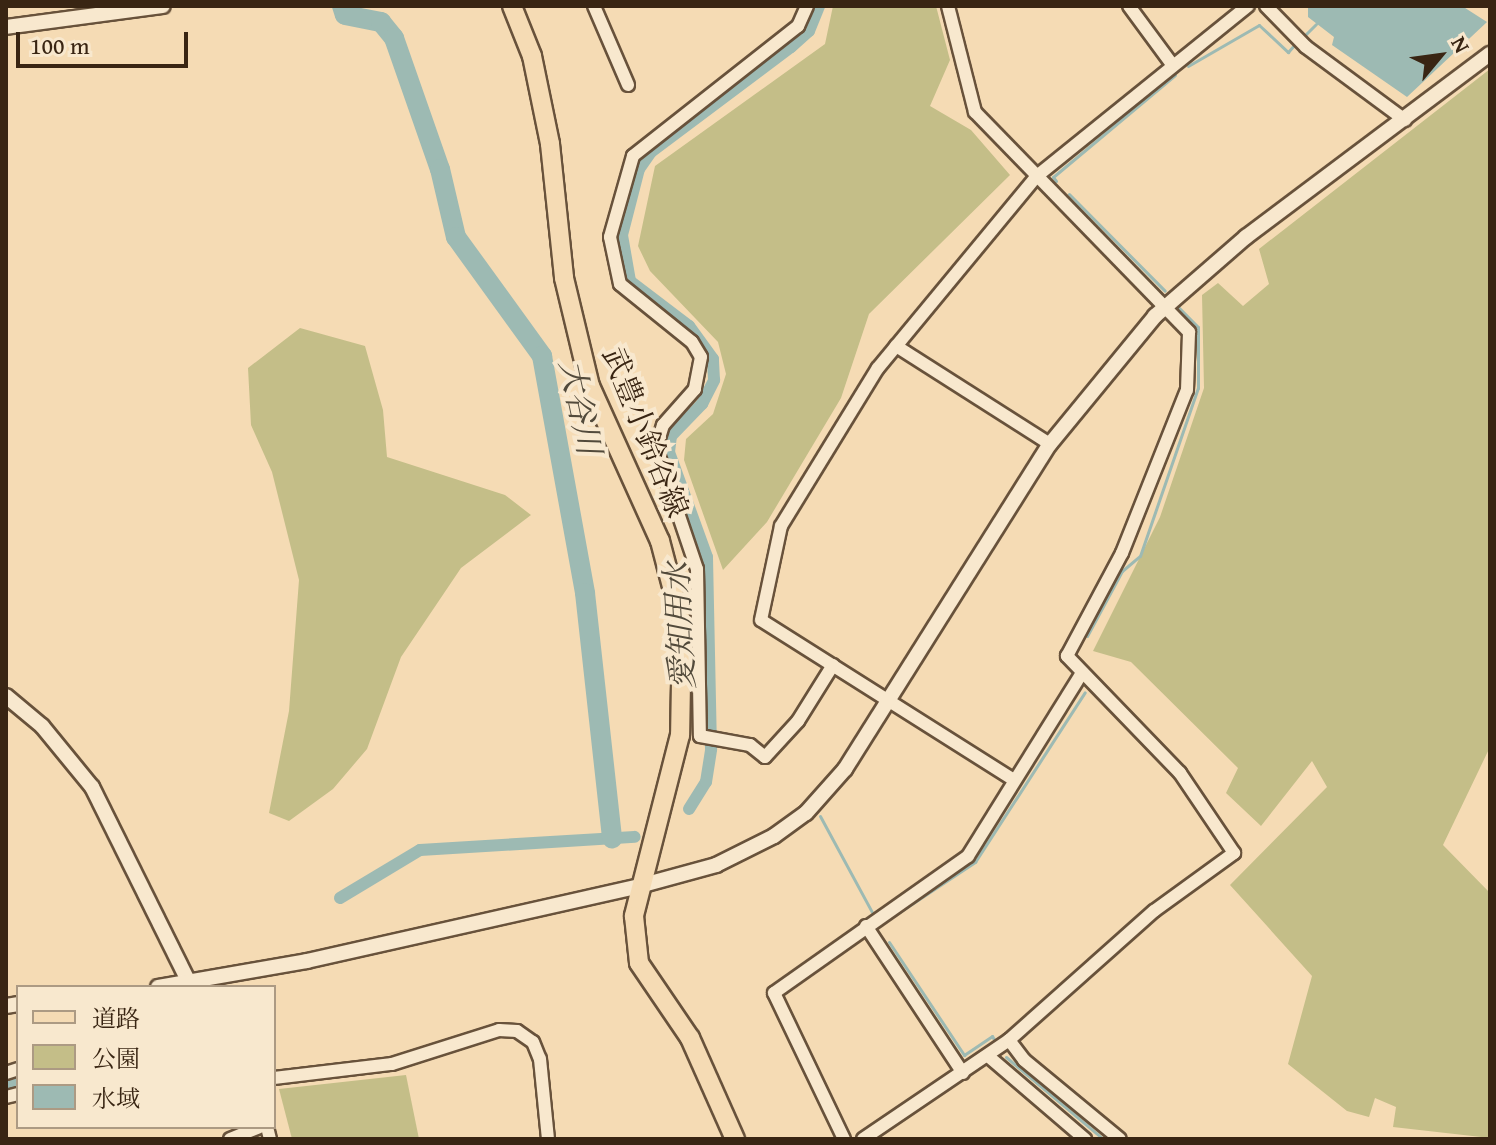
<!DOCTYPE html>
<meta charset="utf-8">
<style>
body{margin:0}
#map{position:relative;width:1496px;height:1145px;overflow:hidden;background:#f5dbb4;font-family:"Gentium Book Plus","Noto Serif JP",serif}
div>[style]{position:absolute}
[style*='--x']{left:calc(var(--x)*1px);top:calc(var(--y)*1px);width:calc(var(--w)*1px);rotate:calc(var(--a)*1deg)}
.green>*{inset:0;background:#c4be88}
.water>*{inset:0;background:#9dbab3}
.stream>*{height:3px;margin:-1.5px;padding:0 1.5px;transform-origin:1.5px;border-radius:1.5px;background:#9dbab3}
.canal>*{height:12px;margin:-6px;padding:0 6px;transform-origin:6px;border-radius:6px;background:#9dbab3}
.river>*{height:20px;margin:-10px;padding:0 10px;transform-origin:10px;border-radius:10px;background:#9dbab3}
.roads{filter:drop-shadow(2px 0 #68523b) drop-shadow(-2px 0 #68523b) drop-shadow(0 2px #68523b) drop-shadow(0 -2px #68523b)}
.minor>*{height:12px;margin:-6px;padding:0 6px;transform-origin:6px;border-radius:6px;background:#f8e8ce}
.tertiary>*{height:14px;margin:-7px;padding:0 7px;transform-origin:7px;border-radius:7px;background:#f8e8ce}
.primary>*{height:18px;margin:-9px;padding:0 9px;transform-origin:9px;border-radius:9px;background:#f5dbb4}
span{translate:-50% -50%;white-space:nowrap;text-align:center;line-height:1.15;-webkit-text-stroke:8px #f8e8ce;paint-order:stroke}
.street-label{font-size:30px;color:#392513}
.water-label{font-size:32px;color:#524a3b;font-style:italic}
.frame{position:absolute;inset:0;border:8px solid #392513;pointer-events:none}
.legend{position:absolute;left:16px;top:985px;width:260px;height:144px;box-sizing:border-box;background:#f8e8ce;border:2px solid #ac9a83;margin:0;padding:10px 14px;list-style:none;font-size:24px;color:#392513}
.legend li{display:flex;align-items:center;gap:16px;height:40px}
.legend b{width:40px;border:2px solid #ac9a83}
.north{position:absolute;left:1400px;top:16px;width:80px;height:80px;-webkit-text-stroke:6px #f8e8ce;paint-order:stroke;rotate:61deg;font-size:22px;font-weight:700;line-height:32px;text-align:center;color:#392513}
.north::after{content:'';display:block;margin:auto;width:28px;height:36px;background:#392513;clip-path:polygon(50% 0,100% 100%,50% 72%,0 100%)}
.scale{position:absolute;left:16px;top:32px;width:172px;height:36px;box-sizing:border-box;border:4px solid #392513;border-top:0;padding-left:10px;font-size:24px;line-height:28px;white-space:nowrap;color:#392513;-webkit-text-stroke:6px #f8e8ce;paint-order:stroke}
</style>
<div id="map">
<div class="green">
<i style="clip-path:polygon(833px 6px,936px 6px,950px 60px,930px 106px,971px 130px,1010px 175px,869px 314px,841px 398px,767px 522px,723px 570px,684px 460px,686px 439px,713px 414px,726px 374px,718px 342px,650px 271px,638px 246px,655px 166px,825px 44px)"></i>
<i style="clip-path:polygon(1490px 69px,1490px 747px,1443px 845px,1490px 893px,1490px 1138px,1393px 1127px,1396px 1107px,1375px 1098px,1369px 1117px,1347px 1111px,1288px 1064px,1312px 976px,1230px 885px,1327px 787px,1312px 761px,1261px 826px,1226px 793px,1238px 768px,1131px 662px,1093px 651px,1160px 517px,1204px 388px,1202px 295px,1218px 283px,1243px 306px,1269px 284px,1259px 249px)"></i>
<i style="clip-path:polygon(300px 328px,365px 346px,383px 410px,387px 457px,505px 495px,531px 515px,461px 568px,401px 657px,367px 749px,333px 789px,289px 821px,269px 813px,289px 711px,299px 580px,272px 472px,251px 425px,248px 368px)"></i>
<i style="clip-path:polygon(406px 1075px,419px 1139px,292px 1139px,279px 1089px)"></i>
</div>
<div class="water">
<i style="clip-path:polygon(1308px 6px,1462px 6px,1487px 22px,1407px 97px,1332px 45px,1334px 37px,1308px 17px)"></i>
</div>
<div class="stream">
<i style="--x:1304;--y:36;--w:17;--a:-45"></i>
<i style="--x:1188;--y:66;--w:82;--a:-30"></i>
<i style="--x:1259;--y:25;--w:40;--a:43"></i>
<i style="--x:1288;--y:52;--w:11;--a:-49"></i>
<i style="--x:1056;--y:181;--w:5;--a:-127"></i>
<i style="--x:1053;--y:177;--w:159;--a:-39.9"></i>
<i style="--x:1069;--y:194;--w:136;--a:45.3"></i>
<i style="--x:1087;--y:636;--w:74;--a:-61.7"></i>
<i style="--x:1122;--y:571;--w:23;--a:-40"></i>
<i style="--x:1140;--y:556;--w:178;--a:-71"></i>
<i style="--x:1198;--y:388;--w:61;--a:-90"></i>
<i style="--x:1198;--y:327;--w:27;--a:-135"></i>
<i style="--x:820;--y:816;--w:109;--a:61.6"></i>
<i style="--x:892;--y:917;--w:100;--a:-33.5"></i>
<i style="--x:975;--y:862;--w:202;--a:-57.1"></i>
<i style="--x:889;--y:942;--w:136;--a:56.4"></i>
<i style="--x:964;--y:1055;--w:34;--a:-34"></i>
<i style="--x:992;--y:1036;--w:6;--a:59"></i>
<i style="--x:1006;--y:1057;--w:127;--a:40.2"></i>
</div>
<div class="canal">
<i style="--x:689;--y:809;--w:32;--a:-58"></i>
<i style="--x:706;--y:782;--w:33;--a:-81"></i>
<i style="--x:711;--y:749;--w:192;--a:-91.2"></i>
<i style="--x:707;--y:557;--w:112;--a:-109.9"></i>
<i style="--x:669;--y:452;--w:16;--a:-83"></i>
<i style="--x:671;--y:436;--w:45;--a:-45.9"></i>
<i style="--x:702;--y:404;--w:27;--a:-63"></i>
<i style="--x:714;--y:380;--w:21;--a:-93"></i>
<i style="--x:713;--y:359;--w:41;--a:-126"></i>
<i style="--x:689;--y:326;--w:74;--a:-142.7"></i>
<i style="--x:630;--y:281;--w:47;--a:-99.9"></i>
<i style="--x:622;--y:235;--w:68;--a:-75.6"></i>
<i style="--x:639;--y:169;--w:21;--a:-55"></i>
<i style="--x:651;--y:152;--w:175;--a:-36.9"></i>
<i style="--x:791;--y:47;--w:24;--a:-42"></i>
<i style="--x:809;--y:31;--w:27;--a:-68"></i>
<i style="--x:340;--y:898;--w:93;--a:-31"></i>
<i style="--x:420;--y:850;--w:215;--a:-3.5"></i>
<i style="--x:6;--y:1084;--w:13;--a:-18"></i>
</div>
<div class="river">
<i style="--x:342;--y:6;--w:9;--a:72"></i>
<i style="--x:345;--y:15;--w:37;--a:11"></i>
<i style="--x:381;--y:22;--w:21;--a:51"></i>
<i style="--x:394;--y:38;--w:139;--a:70.7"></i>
<i style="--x:440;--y:169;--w:70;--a:76.8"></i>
<i style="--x:456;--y:237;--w:147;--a:54.1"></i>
<i style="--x:542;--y:356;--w:241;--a:79.7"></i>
<i style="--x:585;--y:593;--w:247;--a:83.7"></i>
</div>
<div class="roads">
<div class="minor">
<i style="--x:594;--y:6;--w:86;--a:66.7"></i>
<i style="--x:807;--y:6;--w:22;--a:114"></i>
<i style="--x:798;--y:26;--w:210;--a:141.8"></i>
<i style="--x:633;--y:156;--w:84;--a:105.9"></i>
<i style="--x:610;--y:237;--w:48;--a:78"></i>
<i style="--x:620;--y:284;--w:92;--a:38.9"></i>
<i style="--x:692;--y:342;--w:17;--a:59"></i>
<i style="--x:701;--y:357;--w:33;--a:101"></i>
<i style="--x:695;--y:389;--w:48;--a:131.6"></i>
<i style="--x:663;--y:425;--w:24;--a:107"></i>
<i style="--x:656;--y:448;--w:128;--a:71.3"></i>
<i style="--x:697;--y:569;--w:167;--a:89"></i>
<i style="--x:700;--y:736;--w:51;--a:10.2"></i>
<i style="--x:750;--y:745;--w:19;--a:39"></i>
<i style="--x:765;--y:757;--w:49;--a:-47.5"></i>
<i style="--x:798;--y:721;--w:66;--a:-58"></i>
<i style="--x:1129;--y:6;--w:71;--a:53.6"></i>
<i style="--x:1266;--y:6;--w:57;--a:45.7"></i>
<i style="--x:1306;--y:47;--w:123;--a:36.4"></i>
<i style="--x:896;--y:346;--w:183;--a:32.5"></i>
<i style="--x:1014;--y:780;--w:299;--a:-147.7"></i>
<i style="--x:761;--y:620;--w:96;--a:-78"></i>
<i style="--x:781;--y:526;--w:185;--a:-58.5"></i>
<i style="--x:878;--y:368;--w:249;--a:-50.4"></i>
<i style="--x:1037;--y:176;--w:271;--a:-38.9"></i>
<i style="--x:866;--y:926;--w:176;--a:56.6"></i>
<i style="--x:1009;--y:1040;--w:25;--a:53"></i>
<i style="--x:1024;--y:1060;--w:124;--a:39.5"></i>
<i style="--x:988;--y:1056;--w:128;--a:40.6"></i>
<i style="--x:6;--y:1073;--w:13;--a:-18"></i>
<i style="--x:274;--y:1078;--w:119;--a:-6.8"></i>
<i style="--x:392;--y:1064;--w:112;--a:-17.6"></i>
<i style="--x:499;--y:1030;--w:18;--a:3"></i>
<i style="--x:517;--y:1031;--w:19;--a:35"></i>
<i style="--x:533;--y:1042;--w:18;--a:68"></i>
<i style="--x:540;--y:1059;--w:80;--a:84.3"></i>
<i style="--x:6;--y:1097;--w:12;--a:-14"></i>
<i style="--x:267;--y:1127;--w:12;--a:76"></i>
<i style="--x:230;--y:1139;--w:31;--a:-22"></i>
<i style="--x:844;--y:1139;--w:162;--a:-115.6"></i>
<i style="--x:774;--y:993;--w:237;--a:-35.2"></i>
<i style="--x:968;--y:856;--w:216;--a:-58.1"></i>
<i style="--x:863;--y:1139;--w:176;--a:-34.1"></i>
<i style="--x:1009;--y:1040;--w:194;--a:-41.7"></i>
<i style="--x:1154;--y:911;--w:99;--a:-35.9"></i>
<i style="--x:1234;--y:853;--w:97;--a:-124"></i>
<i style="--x:1180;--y:773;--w:163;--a:-134"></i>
<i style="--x:1067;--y:656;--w:117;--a:-61.9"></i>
<i style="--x:1122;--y:553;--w:175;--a:-68.3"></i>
<i style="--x:1187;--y:390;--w:58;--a:-88"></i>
<i style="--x:1189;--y:332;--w:307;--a:-134.2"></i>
<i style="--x:975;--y:112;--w:109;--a:-104.3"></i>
</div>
<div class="tertiary">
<i style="--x:6;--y:27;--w:158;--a:-7.6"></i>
<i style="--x:6;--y:696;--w:47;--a:39.8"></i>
<i style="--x:42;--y:726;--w:79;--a:50.7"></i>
<i style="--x:92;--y:787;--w:218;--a:63.6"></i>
<i style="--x:158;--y:987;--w:151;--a:-9.9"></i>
<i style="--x:307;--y:961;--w:344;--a:-12.7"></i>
<i style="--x:643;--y:885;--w:76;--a:-15.3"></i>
<i style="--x:716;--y:865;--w:65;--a:-26.6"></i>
<i style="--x:774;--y:836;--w:39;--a:-36"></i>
<i style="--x:806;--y:813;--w:59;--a:-48.4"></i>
<i style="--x:845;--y:769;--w:384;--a:-57.8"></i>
<i style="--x:1050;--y:444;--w:166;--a:-50.6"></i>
<i style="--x:1155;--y:316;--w:121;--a:-41"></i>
<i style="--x:1246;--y:237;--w:305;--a:-36.9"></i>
<i style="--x:6;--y:1006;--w:12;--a:-9"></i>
</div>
<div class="primary">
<i style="--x:512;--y:6;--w:54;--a:68.2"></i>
<i style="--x:532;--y:56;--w:90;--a:78.4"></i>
<i style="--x:550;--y:144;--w:135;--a:84"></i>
<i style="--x:564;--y:278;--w:111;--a:76.5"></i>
<i style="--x:590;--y:386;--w:170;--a:65.7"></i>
<i style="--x:660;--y:541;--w:87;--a:75.3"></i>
<i style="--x:682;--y:625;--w:110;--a:91"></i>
<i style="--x:680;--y:735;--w:187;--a:104.3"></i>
<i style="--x:634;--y:916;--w:47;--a:83.9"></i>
<i style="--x:639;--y:963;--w:91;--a:55.8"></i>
<i style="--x:690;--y:1038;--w:111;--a:66"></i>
</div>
</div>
<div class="street-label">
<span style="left:646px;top:432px;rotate:68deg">武豊小鈴谷線</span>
</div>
<div class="water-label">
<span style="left:580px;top:407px;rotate:78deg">大谷川</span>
<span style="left:680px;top:626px;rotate:-93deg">愛知用水</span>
</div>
<div class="frame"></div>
<ul class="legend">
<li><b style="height:10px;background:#f5dbb4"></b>道路</li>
<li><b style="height:22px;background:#c4be88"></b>公園</li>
<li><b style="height:22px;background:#9dbab3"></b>水域</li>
</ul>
<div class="north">N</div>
<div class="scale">100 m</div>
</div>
